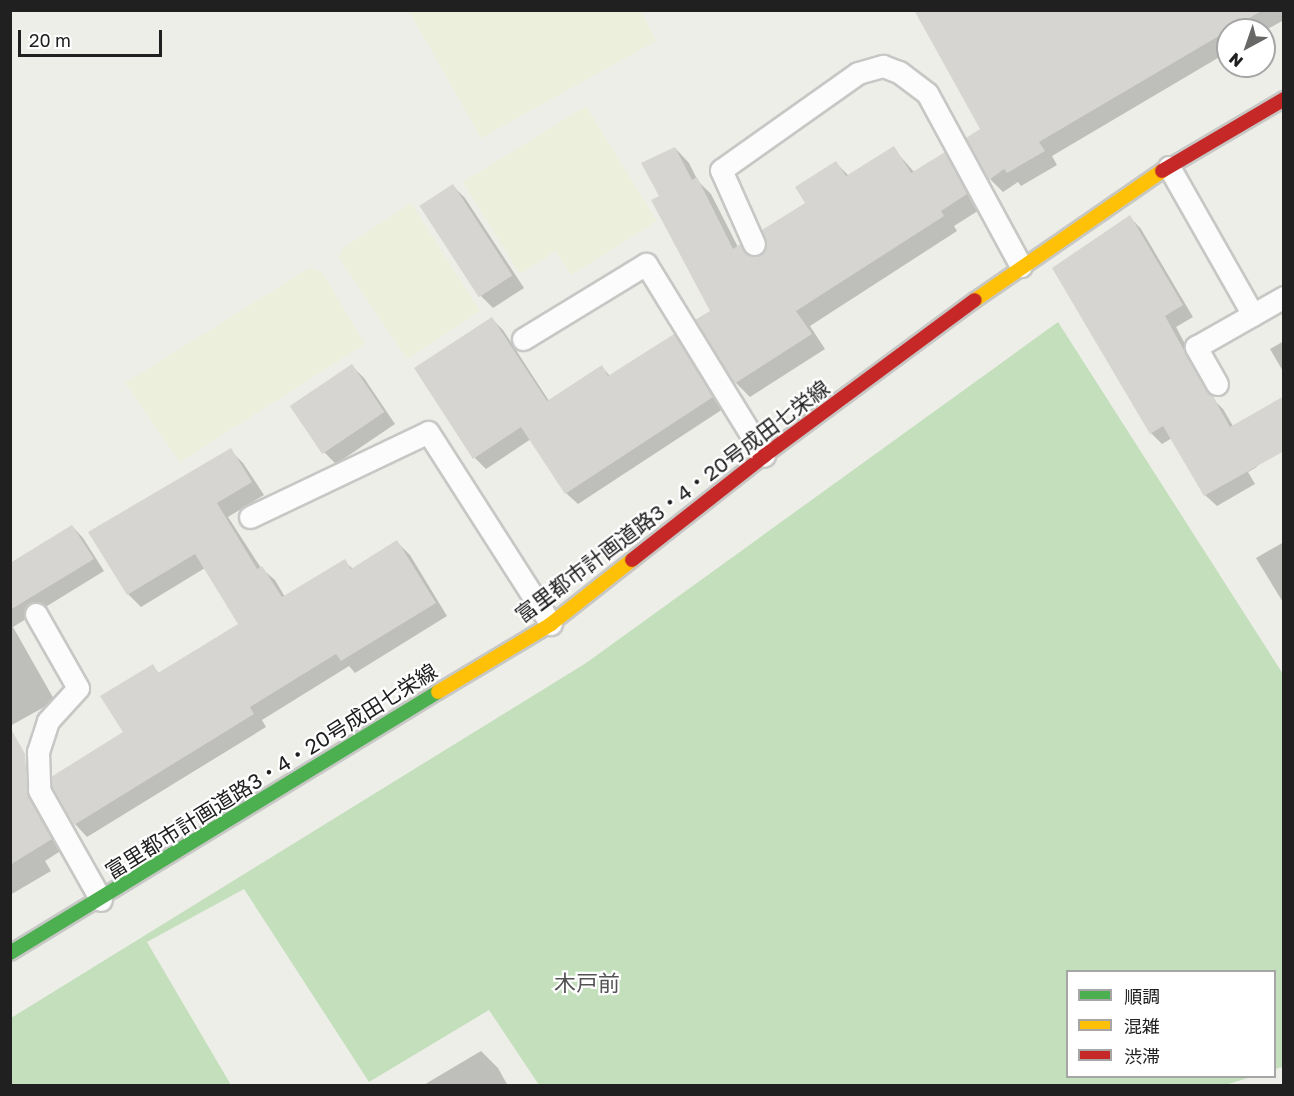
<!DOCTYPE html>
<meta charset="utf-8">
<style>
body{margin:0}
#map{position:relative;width:1294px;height:1096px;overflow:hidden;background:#eeeee9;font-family:"Golos Text","Noto Sans JP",sans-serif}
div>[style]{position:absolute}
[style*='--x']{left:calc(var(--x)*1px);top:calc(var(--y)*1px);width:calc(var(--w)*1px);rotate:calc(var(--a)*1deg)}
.farmland>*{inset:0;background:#ecefdb}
.forest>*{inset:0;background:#c4dfbc}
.shadow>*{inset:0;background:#0003}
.building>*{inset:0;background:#d6d5d1;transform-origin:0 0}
.roads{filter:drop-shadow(2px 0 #c7c7c5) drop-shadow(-2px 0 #c7c7c5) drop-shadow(0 2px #c7c7c5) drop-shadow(0 -2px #c7c7c5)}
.lane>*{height:21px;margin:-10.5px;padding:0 10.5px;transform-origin:10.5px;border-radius:10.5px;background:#fcfcfc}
.fast>*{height:14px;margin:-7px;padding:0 7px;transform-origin:7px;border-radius:7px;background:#4caf50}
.slow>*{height:14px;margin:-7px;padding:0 7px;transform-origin:7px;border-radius:7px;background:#ffc107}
.jam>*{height:14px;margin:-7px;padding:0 7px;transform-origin:7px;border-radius:7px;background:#c62828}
span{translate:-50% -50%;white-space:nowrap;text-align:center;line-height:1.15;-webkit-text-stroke:4.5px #fff;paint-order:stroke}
.street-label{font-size:21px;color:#202020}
.neighbourhood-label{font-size:22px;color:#535353}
.frame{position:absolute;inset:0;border:12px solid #202020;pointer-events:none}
.legend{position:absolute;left:1066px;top:970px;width:210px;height:108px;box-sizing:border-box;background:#fff;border:2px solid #a6a6a6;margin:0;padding:8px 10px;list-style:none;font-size:18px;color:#202020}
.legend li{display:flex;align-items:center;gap:12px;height:30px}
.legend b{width:30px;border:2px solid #a6a6a6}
.north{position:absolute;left:1216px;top:18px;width:60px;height:60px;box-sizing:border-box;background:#fff;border:2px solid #a6a6a6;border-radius:50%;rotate:220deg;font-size:16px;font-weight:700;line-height:24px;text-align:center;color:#202020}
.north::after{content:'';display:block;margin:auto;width:21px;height:27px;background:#686866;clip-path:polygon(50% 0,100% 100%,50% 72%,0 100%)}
.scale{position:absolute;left:18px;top:30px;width:144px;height:27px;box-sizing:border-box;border:3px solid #202020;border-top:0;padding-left:8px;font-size:18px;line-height:21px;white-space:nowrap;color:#202020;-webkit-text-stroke:4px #fff;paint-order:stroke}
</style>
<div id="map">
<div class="farmland">
<i style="clip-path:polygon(409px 11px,641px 11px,656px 41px,481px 138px)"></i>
<i style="clip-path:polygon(586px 106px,657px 221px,571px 275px,556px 251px,520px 274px,463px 182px)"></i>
<i style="clip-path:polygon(411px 203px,480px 311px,407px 359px,339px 258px,343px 248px)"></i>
<i style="clip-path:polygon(309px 268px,322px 272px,365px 344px,180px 462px,125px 383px)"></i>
</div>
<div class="forest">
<i style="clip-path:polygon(1058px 322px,1283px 674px,1283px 1067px,1275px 1069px,1274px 972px,1068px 972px,1068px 1076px,1251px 1077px,1222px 1086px,539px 1085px,489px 1010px,369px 1082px,244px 889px,147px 942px,231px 1085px,11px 1085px,11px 1018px,586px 663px)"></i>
</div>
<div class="shadow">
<i style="clip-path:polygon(1164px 10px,1284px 10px,1284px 20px,1264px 31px,1228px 30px,1228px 52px,1052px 156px,1057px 165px,1021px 186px,1018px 182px,1003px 192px,990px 179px)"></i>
<i style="clip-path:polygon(675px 148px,689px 163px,698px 181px,711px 194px,738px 247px,753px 258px,765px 253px,807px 203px,835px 162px,849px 176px,893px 148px,915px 173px,944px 154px,959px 168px,981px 209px,954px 226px,957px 231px,810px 326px,825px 349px,750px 397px,736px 383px,711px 311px,661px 197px)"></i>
<i style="clip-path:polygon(453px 186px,465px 198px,524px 288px,493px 308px,481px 296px)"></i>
<i style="clip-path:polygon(1130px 217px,1141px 229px,1193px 317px,1176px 327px,1216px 402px,1223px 409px,1257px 467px,1248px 472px,1255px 484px,1217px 506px,1205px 495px,1172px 438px,1162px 444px,1151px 433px)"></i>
<i style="clip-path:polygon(492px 319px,503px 330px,549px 401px,602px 367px,610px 376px,674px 336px,685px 347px,723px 409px,578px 504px,566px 493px,531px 439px,486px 469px,475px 458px)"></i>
<i style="clip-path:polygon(1284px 341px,1284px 373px,1270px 349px)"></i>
<i style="clip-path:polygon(352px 366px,364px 378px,395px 424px,336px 464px,324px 452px)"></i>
<i style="clip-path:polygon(230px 450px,243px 463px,264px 495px,228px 517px,261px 568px,275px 580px,285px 597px,344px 561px,353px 569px,397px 542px,410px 555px,447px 616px,355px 673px,349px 666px,262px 720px,266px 727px,87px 837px,75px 824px,126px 733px,152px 666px,160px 674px,240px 625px,205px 568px,141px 607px,128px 594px)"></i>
<i style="clip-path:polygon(72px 526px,83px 538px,104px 571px,13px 627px,55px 701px,10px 726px,10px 564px)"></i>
<i style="clip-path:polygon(1284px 542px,1284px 604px,1256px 558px)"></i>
<i style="clip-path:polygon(26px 794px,37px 805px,62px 850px,45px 861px,51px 871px,10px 895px,10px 816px)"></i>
<i style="clip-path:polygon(481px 1051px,498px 1068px,508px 1086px,422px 1086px)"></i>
</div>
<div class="building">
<i style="clip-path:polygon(914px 10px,1263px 10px,1039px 142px,1045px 151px,1007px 173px,1004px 169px,989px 180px,966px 138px,980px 129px)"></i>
<i style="clip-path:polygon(894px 146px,911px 173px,945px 152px,967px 194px,941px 211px,944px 216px,796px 311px,812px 334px,734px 384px,695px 320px,710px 311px,651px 200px,659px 196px,641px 163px,675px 147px,692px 180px,697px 177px,733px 249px,740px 244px,746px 254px,753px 257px,764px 252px,767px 246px,762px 230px,805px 203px,795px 187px,836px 161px,846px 176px)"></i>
<i style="left:453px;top:184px;width:109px;height:40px;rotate:57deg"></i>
<i style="clip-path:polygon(1130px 215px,1183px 305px,1165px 316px,1206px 390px,1212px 395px,1230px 427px,1284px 396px,1284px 451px,1204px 496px,1163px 426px,1150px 434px,1052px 268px)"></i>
<i style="clip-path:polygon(492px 317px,547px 401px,602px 365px,608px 376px,674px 334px,713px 397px,565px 494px,521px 427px,473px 459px,414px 368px)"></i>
<i style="left:352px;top:364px;width:58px;height:75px;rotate:56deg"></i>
<i style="clip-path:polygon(231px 448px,252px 482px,217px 503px,257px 569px,262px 566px,282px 597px,345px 559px,351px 569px,397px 540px,436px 603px,341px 661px,336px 654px,250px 707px,254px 714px,74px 825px,52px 786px,51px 777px,123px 732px,100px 696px,153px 664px,158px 673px,238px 624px,195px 554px,127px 595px,88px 532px)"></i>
<i style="clip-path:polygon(72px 525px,94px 559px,10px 610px,10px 563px)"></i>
<i style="clip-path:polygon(10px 727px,25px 754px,28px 796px,52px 839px,10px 865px)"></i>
</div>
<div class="roads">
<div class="lane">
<i style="--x:1169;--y:167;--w:170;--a:60.4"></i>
<i style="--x:754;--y:244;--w:81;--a:-114"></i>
<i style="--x:721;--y:170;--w:168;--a:-35.3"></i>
<i style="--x:858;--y:73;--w:26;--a:-16"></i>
<i style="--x:883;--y:66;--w:17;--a:21"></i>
<i style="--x:899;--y:72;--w:35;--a:37"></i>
<i style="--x:927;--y:93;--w:197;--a:61.5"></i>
<i style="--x:523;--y:339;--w:144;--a:-31.4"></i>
<i style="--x:646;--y:264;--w:225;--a:58.4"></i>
<i style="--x:1217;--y:384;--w:43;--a:-119.6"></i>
<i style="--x:1196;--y:347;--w:101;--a:-29.6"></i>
<i style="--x:250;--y:517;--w:197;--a:-25.5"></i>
<i style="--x:428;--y:432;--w:228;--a:57.4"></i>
<i style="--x:36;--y:614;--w:85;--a:60.4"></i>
<i style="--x:78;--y:688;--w:45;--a:132.3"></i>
<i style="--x:48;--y:721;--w:33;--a:108"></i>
<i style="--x:38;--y:752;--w:38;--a:88"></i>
<i style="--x:39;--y:790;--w:126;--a:60.6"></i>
</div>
<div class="fast">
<i style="--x:10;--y:953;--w:501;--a:-31.38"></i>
</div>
<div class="slow">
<i style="--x:975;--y:300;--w:227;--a:-34.6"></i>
<i style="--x:438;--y:692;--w:132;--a:-31"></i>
<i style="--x:551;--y:624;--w:103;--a:-38.3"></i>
</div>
<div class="jam">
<i style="--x:1162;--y:171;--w:142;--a:-30.5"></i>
<i style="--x:632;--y:560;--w:168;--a:-38.2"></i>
<i style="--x:764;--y:456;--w:262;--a:-36.5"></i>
</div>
</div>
<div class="street-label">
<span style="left:672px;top:501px;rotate:-37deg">富里都市計画道路3・4・20号成田七栄線</span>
<span style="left:271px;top:771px;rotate:-32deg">富里都市計画道路3・4・20号成田七栄線</span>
</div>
<div class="neighbourhood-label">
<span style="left:587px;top:983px">木戸前</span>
</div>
<div class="frame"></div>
<ul class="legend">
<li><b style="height:8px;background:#4caf50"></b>順調</li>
<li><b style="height:8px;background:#ffc107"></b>混雑</li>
<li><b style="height:8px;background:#c62828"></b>渋滞</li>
</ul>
<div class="north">N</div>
<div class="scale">20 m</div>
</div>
